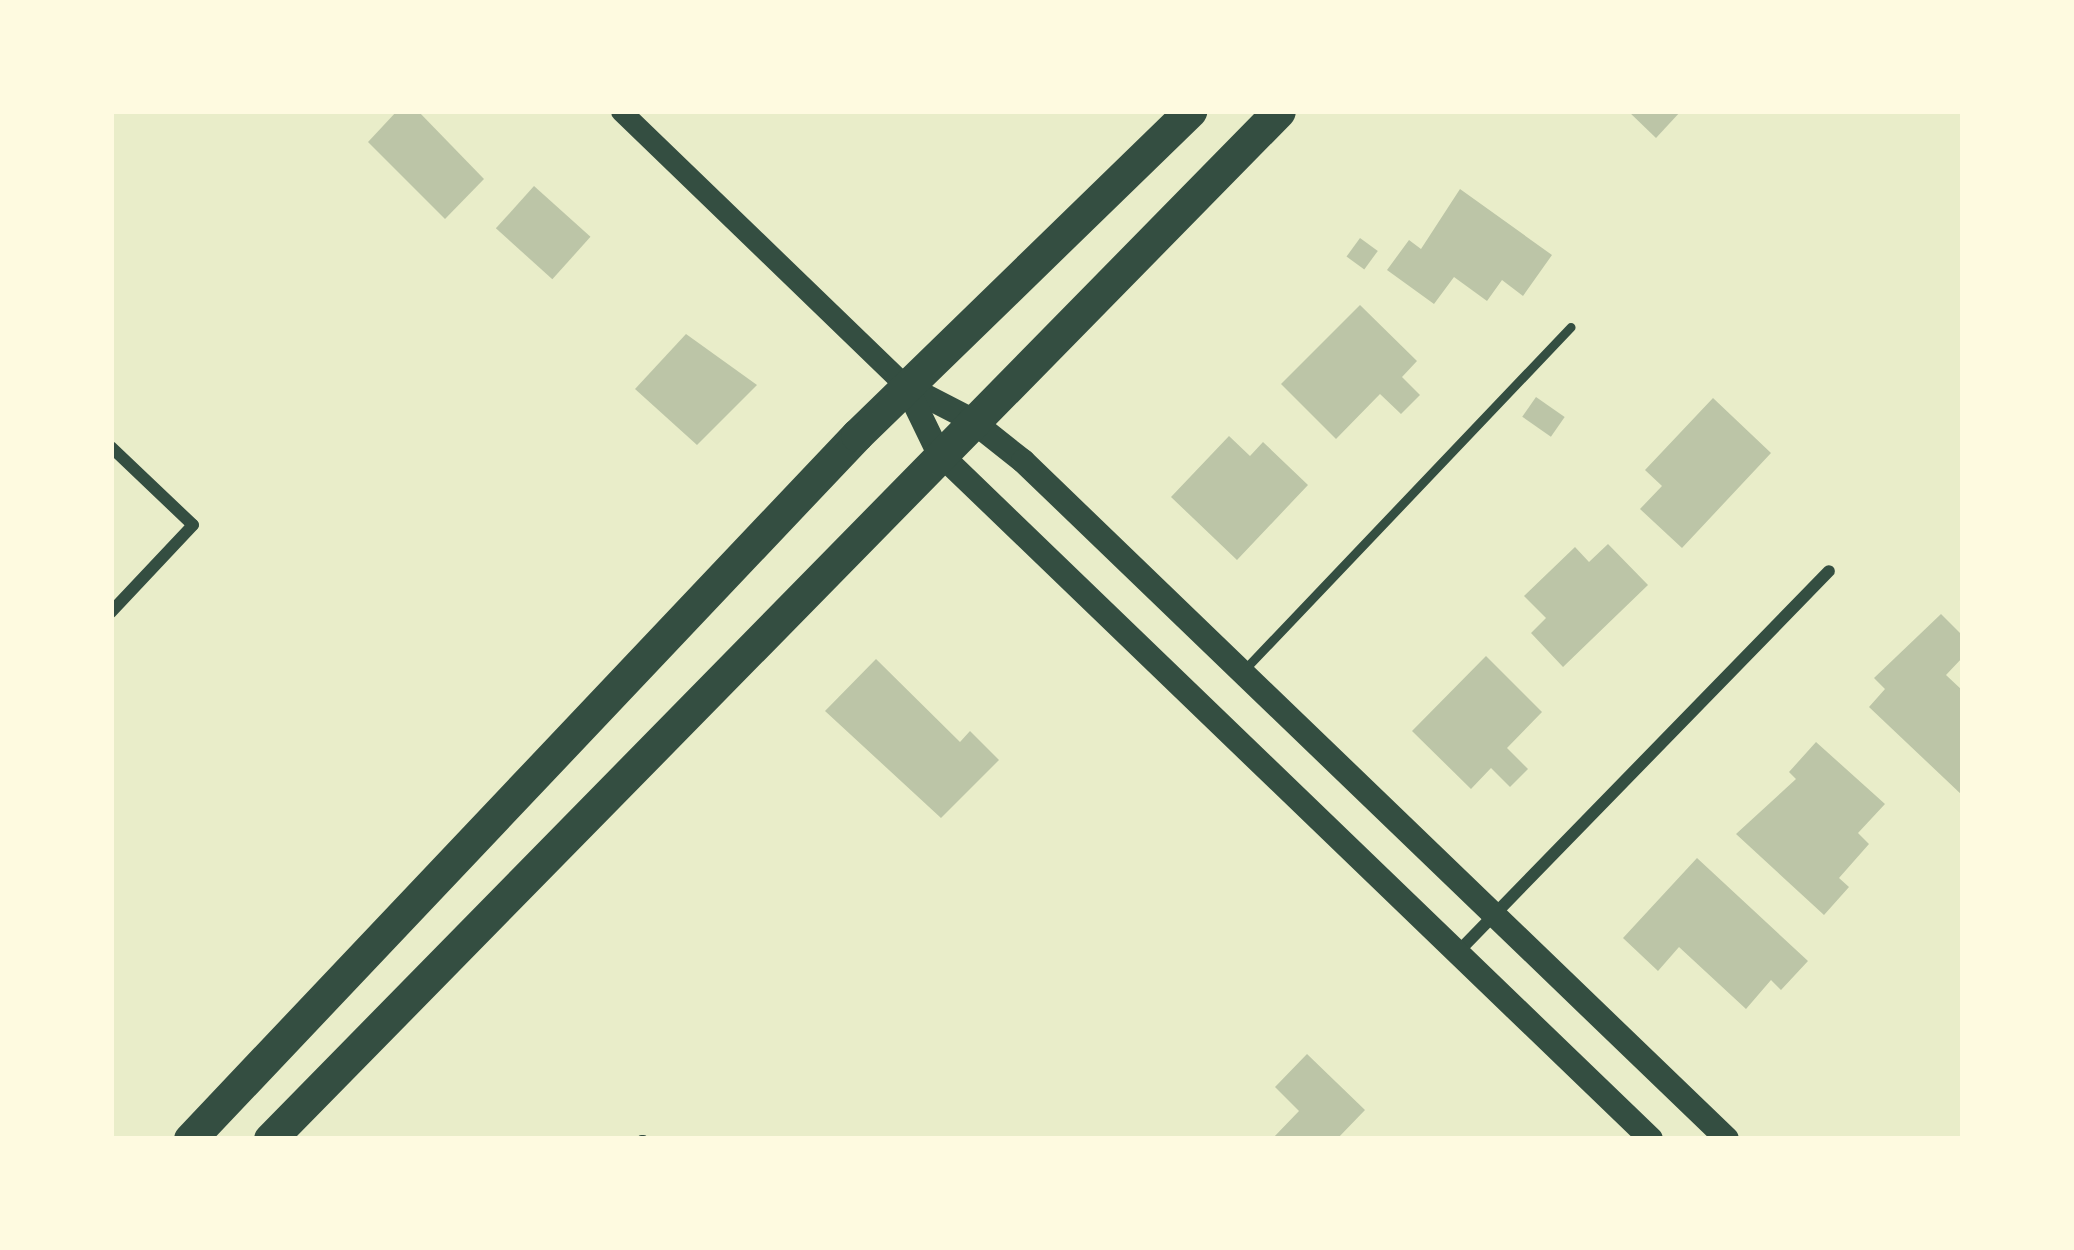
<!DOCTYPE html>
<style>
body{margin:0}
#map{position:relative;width:2074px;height:1250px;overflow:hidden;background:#e9edc9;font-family:Inter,sans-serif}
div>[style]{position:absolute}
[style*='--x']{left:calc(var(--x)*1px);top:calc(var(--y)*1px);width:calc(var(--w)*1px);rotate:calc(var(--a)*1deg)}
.building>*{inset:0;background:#bcc5a7;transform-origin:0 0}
.service>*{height:9px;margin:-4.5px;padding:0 4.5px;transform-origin:4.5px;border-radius:4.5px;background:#344e41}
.minor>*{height:12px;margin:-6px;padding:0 6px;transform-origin:6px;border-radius:6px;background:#344e41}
.tertiary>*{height:21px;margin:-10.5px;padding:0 10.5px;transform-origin:10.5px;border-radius:10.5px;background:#344e41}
.secondary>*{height:24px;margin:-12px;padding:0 12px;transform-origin:12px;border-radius:12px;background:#344e41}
.trunk>*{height:33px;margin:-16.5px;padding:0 16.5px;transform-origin:16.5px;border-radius:16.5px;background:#344e41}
span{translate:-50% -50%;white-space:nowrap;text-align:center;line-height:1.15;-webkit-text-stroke:9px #fefae0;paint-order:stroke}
.frame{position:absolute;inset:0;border:114px solid #fefae0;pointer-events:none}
</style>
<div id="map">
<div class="building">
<i style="clip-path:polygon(397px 111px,418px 111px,484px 179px,445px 219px,368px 142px)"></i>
<i style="clip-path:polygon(1628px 111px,1681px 111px,1656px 138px)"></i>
<i style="left:534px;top:186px;width:76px;height:57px;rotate:42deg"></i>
<i style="clip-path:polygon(1460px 189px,1552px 255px,1523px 296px,1502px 280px,1487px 301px,1454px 277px,1434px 304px,1387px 270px,1409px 240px,1421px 249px)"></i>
<i style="left:1360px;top:238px;width:22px;height:23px;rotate:36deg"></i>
<i style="clip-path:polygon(1360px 305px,1417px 361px,1402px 377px,1420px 395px,1401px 414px,1380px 394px,1336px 439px,1281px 384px)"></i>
<i style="clip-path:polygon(686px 334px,757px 385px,697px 445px,635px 389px)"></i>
<i style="left:1536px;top:397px;width:35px;height:24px;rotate:35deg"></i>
<i style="clip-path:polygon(1713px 398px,1771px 453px,1682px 548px,1640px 509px,1662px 486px,1645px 470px)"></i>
<i style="clip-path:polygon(1229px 436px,1250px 456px,1263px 442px,1308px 485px,1237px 560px,1171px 497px)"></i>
<i style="clip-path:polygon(1608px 544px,1648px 585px,1563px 667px,1531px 633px,1546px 618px,1524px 596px,1575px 547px,1589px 562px)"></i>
<i style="clip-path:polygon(1941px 614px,1963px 636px,1963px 657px,1946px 675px,1963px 691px,1963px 796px,1869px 707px,1885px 689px,1874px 678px)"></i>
<i style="clip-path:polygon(1486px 656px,1542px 712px,1507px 748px,1528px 769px,1510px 787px,1491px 768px,1471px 789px,1412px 731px)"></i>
<i style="clip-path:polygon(876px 659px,960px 742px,970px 731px,999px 760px,941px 818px,825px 711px)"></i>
<i style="clip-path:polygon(1816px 742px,1885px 804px,1858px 833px,1869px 844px,1839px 878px,1849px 887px,1824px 915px,1736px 834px,1796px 779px,1789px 772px)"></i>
<i style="clip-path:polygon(1697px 858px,1808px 961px,1781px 990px,1771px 980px,1746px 1009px,1679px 947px,1658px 971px,1623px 938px)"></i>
<i style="clip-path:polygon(1307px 1054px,1365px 1110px,1337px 1139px,1272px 1139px,1299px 1111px,1275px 1087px)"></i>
</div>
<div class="service">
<i style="--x:1243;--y:671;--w:475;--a:-46.4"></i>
<i style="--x:641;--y:1139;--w:2;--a:0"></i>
</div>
<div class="minor">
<i style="--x:111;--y:447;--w:113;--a:43.6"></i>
<i style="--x:193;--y:525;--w:120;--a:133.3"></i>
<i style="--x:1457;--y:953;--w:533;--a:-45.76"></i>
</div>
<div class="tertiary">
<i style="--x:621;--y:111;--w:396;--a:44"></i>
</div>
<div class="secondary">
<i style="--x:906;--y:386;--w:72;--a:27.3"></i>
<i style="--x:970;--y:419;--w:68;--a:38.4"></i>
<i style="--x:1023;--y:461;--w:977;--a:43.92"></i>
<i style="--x:906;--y:386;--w:73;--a:64.1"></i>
<i style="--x:938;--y:452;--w:990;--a:43.94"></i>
</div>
<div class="trunk">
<i style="--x:190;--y:1139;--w:970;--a:-46.55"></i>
<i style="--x:857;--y:435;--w:465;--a:-44.2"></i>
<i style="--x:270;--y:1139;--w:1440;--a:-45.53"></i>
</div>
<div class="frame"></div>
</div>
